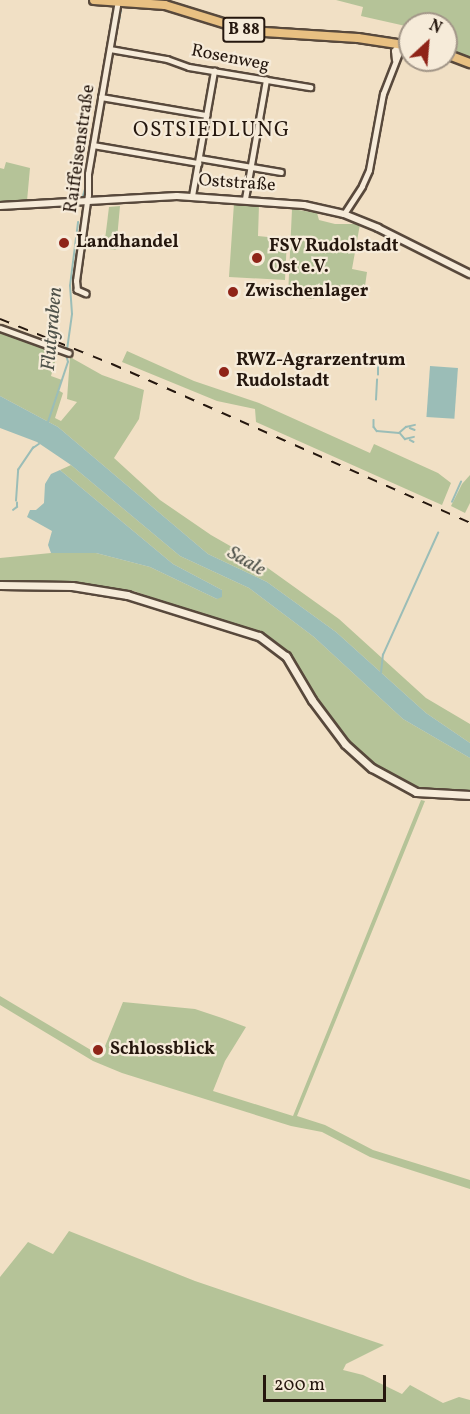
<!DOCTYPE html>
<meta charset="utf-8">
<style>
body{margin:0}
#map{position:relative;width:470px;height:1414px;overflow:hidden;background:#f1e0c5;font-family:Vollkorn,serif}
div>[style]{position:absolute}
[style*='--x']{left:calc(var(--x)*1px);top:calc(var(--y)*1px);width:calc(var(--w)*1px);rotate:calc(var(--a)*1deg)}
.green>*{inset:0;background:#b5c398}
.water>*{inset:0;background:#9bbdb7;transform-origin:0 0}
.stream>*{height:1.5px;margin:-0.75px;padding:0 0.75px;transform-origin:0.75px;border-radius:0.75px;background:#9bbdb7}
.roads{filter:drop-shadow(2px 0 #58493c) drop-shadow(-2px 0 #58493c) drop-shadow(0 2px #58493c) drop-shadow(0 -2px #58493c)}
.minor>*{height:4.5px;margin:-2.25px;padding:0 2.25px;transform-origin:2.25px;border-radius:2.25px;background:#f6ebd9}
.tertiary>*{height:6px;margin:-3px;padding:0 3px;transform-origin:3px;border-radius:3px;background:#f6ebd9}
.secondary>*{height:7px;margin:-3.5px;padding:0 3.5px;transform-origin:3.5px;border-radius:3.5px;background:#f6ebd9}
.primary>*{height:8px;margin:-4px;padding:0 4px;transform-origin:4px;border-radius:4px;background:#e8c082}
.rail>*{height:1.5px;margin-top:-0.75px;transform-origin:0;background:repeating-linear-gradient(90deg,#25170e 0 10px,transparent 0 20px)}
.dots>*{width:16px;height:16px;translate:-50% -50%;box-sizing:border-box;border:3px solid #f6ebd9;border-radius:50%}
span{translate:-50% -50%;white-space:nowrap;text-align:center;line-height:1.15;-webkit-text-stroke:4.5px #f6ebd9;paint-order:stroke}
.shield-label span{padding:2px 4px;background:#f6ebd9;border:2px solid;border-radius:4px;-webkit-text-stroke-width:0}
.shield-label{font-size:16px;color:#25170e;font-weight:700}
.street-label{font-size:18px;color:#25170e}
.poi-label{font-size:18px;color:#25170e;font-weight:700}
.left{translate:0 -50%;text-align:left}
.water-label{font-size:20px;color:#4e5149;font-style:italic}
.quarter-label{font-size:21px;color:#25170e;letter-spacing:1.5px}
.north{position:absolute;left:398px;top:12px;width:60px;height:60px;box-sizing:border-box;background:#f6ebd9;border:2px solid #a29688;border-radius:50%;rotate:26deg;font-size:16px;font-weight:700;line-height:24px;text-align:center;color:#25170e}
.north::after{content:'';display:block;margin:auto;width:21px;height:27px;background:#8f2418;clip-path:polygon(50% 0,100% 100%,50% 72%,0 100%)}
.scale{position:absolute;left:263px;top:1375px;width:123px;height:27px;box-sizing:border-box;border:3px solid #25170e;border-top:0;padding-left:8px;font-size:18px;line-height:21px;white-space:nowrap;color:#25170e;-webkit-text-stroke:4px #f6ebd9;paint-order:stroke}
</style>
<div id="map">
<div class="green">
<i style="clip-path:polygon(336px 0,470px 0,470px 60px,446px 51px,446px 24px,410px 24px,410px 27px,361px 16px,363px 7px)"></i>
<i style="clip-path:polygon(6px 162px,30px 168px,27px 201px,0 202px,0 168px,4px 169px)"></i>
<i style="clip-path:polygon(234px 203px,259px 205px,258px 236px,287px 239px,285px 280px,229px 277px)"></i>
<i style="clip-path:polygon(120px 206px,116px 250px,104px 248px,109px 207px)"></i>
<i style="clip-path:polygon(292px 209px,317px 213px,319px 220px,335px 224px,360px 224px,352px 269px,367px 272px,364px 293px,316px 285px,314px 299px,288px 296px)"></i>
<i style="clip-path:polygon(0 330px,36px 346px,42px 346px,63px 354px,57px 355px,51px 376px,62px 380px,58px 390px,63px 393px,55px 418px,61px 421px,77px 402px,67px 399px,70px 357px,102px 375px,144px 390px,139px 419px,114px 458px,160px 500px,211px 535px,265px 566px,339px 619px,426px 698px,470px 724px,470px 743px,426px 713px,336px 632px,267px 582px,208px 554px,58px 427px,0 396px)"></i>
<i style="clip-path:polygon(127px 351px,194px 381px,259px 403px,370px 453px,374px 444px,438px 473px,451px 483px,442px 505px,256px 422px,255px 409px,217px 401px,122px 362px)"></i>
<i style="clip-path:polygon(71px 465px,180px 556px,249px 588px,314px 637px,403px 719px,470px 758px,470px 792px,421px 790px,395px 779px,374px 765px,348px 743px,313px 698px,299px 668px,289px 655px,278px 643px,262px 633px,218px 621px,134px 591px,75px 583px,0 581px,0 558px,51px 553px,96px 553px,150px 567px,217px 599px,222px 590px,173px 564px,60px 470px)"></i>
<i style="clip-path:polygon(470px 475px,470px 503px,465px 513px,451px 506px,462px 484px)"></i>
<i style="clip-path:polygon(421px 800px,425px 801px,297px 1116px,325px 1125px,373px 1150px,470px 1180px,470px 1189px,370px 1157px,322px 1132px,291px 1126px,122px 1073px,93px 1061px,0 1005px,0 996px,101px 1056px,123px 1002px,195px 1009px,222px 1018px,246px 1027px,225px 1061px,213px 1091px,293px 1116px)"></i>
<i style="clip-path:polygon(69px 1231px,195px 1281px,384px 1345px,346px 1364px,343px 1370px,363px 1375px,402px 1394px,410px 1385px,443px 1403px,459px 1397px,470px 1400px,470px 1414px,0 1414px,0 1277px,28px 1242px,53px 1254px)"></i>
</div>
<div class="water">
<i style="left:430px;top:366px;width:28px;height:51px;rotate:4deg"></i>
<i style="clip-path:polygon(0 396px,58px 427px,208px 554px,267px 582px,336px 632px,426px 713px,470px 743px,470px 758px,403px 719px,314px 637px,249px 588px,180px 556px,71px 465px,37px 442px,0 428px)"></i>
<i style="clip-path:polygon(60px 470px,173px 564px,222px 590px,222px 597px,217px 599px,150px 567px,96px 553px,51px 553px,48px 545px,52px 531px,27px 517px,30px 510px,36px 510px,44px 503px,45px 484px,51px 474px)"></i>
</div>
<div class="stream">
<i style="--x:120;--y:15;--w:4;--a:-76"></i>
<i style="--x:118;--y:23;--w:5;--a:-68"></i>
<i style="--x:113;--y:48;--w:22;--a:-80"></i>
<i style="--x:105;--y:95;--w:45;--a:-79.7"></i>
<i style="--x:101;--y:115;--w:15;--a:-79"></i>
<i style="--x:97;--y:143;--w:24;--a:-81"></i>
<i style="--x:90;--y:176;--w:29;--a:-78"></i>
<i style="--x:82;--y:199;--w:10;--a:-73"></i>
<i style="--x:67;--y:350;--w:36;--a:-82"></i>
<i style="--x:72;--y:314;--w:28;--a:-94"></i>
<i style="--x:70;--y:286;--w:64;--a:-82.8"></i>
<i style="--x:378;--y:375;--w:9;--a:-90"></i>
<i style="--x:376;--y:400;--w:20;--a:-87"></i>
<i style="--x:374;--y:420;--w:7;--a:90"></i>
<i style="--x:374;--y:427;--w:5;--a:53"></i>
<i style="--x:377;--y:431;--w:22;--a:5"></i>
<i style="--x:399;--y:433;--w:9;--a:-41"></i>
<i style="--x:406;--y:427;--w:9;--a:-13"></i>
<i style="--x:48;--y:422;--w:63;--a:-71.6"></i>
<i style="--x:68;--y:362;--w:7;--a:-106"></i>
<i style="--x:410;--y:428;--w:5;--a:22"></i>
<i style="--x:400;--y:433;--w:8;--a:50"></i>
<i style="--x:405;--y:439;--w:9;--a:-13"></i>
<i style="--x:410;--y:440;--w:4;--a:27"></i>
<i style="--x:16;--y:501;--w:31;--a:-86"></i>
<i style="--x:18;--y:470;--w:27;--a:-56"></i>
<i style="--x:33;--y:448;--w:7;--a:-34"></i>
<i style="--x:452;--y:502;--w:22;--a:-66"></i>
<i style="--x:13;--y:510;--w:5;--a:-37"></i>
<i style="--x:17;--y:507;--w:4;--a:-90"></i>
<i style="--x:381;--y:673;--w:18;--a:-84"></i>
<i style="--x:383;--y:655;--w:134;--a:-65.7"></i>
</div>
<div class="roads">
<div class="minor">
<i style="--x:110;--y:49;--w:58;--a:10"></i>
<i style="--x:167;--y:59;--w:23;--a:20"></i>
<i style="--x:189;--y:67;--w:123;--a:9.4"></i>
<i style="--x:395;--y:60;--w:9;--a:-96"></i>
<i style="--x:394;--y:51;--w:9;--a:-54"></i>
<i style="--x:101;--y:97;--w:107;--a:9.7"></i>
<i style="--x:93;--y:145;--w:107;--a:9.7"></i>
<i style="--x:199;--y:158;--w:83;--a:9.7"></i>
<i style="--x:192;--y:196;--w:127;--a:-80"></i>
<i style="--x:245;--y:199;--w:121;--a:-80"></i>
<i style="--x:344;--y:214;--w:33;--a:-57"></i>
<i style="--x:362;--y:186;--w:17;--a:-66"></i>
<i style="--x:369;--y:170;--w:77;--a:-79.6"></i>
<i style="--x:383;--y:94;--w:44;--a:-68.7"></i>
<i style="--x:399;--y:53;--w:9;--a:-90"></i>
<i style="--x:86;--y:294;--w:10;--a:-156"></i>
<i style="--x:77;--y:290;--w:9;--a:-96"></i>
<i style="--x:76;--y:281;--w:87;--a:-82.1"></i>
<i style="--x:88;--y:195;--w:21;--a:-90"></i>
<i style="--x:88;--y:174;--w:176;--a:-80.2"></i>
<i style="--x:0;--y:328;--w:73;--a:19.9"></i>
</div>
<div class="tertiary">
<i style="--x:0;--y:206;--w:177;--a:-3.2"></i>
<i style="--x:177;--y:196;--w:127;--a:4.1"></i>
<i style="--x:304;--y:205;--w:41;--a:12.7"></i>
<i style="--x:344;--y:214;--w:37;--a:22"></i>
<i style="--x:378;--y:228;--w:103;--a:26.6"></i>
</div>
<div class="secondary">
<i style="--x:0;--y:585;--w:72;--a:0.8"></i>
<i style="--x:72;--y:586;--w:56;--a:9.3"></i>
<i style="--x:127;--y:595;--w:138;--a:17.3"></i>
<i style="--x:259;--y:636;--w:34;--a:37"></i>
<i style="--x:286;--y:656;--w:51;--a:59.4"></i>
<i style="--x:312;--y:700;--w:55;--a:53.1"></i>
<i style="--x:345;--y:744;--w:36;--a:42"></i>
<i style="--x:372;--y:768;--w:50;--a:28.6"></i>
<i style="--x:416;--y:792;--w:54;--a:3.2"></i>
</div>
<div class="primary">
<i style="--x:94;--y:0;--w:71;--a:4"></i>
<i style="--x:165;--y:5;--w:88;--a:17.2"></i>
<i style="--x:249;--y:31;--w:109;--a:3.7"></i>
<i style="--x:358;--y:38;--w:53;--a:8.7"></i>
<i style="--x:446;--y:54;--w:26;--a:21"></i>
</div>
</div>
<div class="rail">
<i style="--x:0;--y:319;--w:121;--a:21.9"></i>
<i style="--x:112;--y:364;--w:392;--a:23.9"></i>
</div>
<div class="dots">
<i style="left:64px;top:243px;background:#8f2418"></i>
<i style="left:257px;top:258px;background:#8f2418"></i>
<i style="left:233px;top:292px;background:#8f2418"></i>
<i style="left:224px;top:372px;background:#8f2418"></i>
<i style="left:98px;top:1050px;background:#8f2418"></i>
</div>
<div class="shield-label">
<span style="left:244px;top:30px">B 88</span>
</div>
<div class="street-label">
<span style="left:230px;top:59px;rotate:11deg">Rosenweg</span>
<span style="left:81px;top:149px;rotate:-82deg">Raiffeisenstraße</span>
<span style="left:237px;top:184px;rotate:4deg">Oststraße</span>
</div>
<div class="poi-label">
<span class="left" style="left:76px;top:243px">Landhandel</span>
<span class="left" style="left:269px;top:258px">FSV Rudolstadt<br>Ost e.V.</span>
<span class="left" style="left:245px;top:292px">Zwischenlager</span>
<span class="left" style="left:236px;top:372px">RWZ-Agrarzentrum<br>Rudolstadt</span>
<span class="left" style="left:110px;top:1050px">Schlossblick</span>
</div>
<div class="water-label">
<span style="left:53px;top:329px;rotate:-85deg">Flutgraben</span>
<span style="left:246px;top:562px;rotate:30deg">Saale</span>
</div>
<div class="quarter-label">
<span style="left:212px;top:131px">OSTSIEDLUNG</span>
</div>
<div class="north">N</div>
<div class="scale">200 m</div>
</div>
